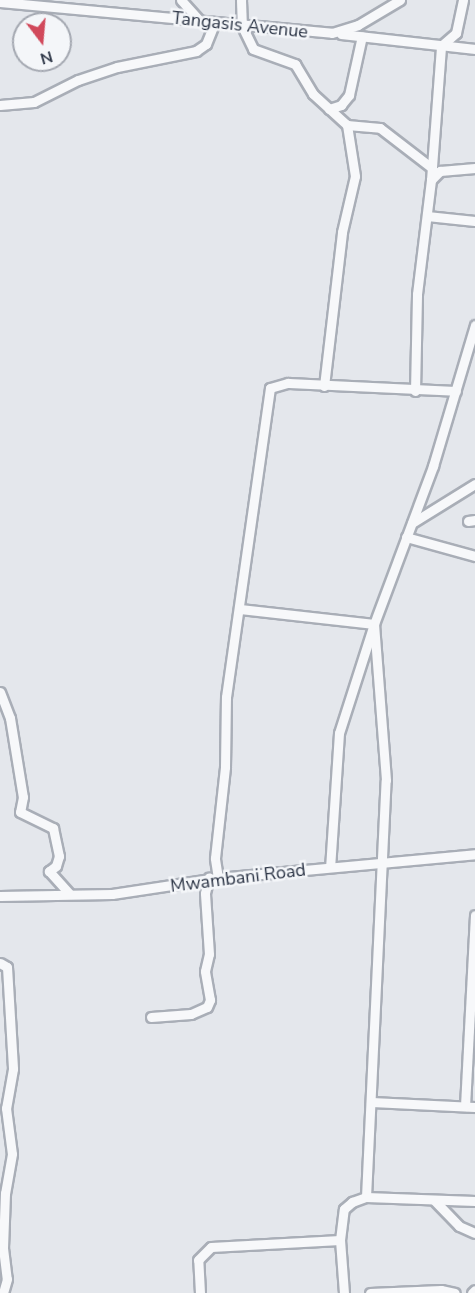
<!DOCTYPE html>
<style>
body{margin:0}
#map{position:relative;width:475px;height:1293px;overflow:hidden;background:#e4e7ec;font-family:"Nunito Sans",sans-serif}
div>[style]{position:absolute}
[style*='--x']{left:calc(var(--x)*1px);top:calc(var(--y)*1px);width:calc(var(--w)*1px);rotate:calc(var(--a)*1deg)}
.roads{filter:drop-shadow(2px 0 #a9aeb7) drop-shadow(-2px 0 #a9aeb7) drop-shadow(0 2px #a9aeb7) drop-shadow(0 -2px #a9aeb7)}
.minor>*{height:9px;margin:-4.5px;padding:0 4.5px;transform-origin:4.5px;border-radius:4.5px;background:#f7f8fa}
span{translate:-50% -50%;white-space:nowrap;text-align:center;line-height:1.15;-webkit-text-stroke:5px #f4f6f9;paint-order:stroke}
.street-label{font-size:18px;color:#2b3445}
.north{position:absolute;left:12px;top:12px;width:60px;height:60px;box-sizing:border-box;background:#f4f6f9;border:2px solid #a4a8b1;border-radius:50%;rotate:164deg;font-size:16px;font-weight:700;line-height:24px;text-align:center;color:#2b3445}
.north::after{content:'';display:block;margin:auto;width:21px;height:27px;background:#d1495b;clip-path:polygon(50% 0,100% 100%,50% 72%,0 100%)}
</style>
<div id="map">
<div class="roads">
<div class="minor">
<i style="--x:181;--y:0;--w:28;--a:48"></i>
<i style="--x:241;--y:0;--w:26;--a:88"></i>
<i style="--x:242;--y:26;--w:25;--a:64"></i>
<i style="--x:253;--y:49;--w:45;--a:19.7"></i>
<i style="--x:295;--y:64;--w:35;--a:59"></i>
<i style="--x:313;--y:94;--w:46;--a:42.4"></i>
<i style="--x:347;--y:125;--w:33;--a:5"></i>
<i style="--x:380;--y:128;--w:66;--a:37.6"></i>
<i style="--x:0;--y:2;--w:333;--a:5.3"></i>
<i style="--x:332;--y:33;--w:27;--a:-17"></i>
<i style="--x:358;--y:25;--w:49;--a:-30.8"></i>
<i style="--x:341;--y:34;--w:135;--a:6.4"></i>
<i style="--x:0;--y:105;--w:34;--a:-5"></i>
<i style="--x:34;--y:102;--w:49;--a:-26.6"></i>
<i style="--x:78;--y:80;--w:41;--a:-18.4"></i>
<i style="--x:117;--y:67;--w:81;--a:-11.4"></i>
<i style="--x:196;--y:51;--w:12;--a:-35"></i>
<i style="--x:206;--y:44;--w:22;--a:-68"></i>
<i style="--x:329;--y:109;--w:13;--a:-18"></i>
<i style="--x:341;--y:105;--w:13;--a:-51"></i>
<i style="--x:349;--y:95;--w:60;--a:-77.6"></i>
<i style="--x:431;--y:180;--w:13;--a:-45"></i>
<i style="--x:440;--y:171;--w:35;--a:-5"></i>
<i style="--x:427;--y:216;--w:48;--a:5.9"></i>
<i style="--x:324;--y:386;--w:155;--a:-83.3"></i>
<i style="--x:342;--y:232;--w:57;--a:-76.9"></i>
<i style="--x:355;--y:176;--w:52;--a:-98.9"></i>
<i style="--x:415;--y:391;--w:97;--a:-88.8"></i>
<i style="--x:417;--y:294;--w:115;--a:-83"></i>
<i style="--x:431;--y:180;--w:134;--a:-85.7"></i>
<i style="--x:441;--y:46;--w:20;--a:-41"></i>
<i style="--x:456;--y:33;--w:34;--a:-78"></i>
<i style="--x:468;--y:521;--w:7;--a:-8"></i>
<i style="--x:412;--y:523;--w:74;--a:-31.8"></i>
<i style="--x:406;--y:537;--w:72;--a:15.4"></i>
<i style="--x:240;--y:609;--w:135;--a:6.4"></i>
<i style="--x:374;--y:624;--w:114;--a:107.8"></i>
<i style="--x:339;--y:733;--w:134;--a:93.8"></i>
<i style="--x:0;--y:692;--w:28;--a:69"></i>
<i style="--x:10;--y:718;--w:80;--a:80.7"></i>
<i style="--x:23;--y:797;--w:15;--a:101"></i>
<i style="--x:20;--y:812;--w:37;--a:26"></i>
<i style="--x:53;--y:828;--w:29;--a:78"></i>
<i style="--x:59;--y:856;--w:10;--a:107"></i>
<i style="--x:56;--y:866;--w:9;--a:144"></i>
<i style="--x:49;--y:871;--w:31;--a:48"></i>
<i style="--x:218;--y:878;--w:20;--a:-99"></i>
<i style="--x:215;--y:858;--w:92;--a:-83.7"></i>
<i style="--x:225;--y:767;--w:70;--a:-89.2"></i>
<i style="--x:226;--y:697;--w:312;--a:-81.9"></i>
<i style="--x:270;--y:388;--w:19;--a:-16"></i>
<i style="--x:288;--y:383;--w:168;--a:2.7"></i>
<i style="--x:0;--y:896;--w:112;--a:-1"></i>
<i style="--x:112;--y:894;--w:107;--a:-8.6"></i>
<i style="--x:218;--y:878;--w:258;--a:-5.3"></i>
<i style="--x:0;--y:963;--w:8;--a:30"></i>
<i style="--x:7;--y:967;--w:102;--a:86.6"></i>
<i style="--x:13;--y:1069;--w:40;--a:100"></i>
<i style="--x:6;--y:1108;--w:46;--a:82.6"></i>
<i style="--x:12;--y:1154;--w:40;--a:100"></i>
<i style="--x:5;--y:1193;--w:55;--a:92.1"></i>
<i style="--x:3;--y:1248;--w:31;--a:83"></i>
<i style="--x:7;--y:1279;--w:15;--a:106"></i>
<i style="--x:151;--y:1017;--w:40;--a:-4.3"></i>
<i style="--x:191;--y:1014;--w:17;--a:-24"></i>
<i style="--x:207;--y:1007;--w:8;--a:-67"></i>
<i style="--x:210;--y:1000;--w:29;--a:-100"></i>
<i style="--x:205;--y:971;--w:17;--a:-77"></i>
<i style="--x:209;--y:954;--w:61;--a:-93.8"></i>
<i style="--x:205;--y:893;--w:16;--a:-76"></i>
<i style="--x:371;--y:1102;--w:104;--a:2.8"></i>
<i style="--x:465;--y:1106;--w:191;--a:-87"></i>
<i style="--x:366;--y:1197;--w:417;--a:-87.3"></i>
<i style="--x:386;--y:780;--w:156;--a:-94.4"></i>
<i style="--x:374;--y:624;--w:169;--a:-69.5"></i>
<i style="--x:433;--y:466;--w:147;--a:-73.4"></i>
<i style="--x:434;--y:1200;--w:36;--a:46"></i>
<i style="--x:459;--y:1226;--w:17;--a:24"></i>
<i style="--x:200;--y:1293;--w:33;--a:-93"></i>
<i style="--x:198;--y:1260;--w:18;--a:-45"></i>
<i style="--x:211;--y:1247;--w:129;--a:-3.1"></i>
<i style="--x:344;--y:1293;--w:53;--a:-94.3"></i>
<i style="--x:340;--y:1240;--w:31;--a:-83"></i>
<i style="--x:344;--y:1209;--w:11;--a:-41"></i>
<i style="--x:352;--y:1202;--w:15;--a:-20"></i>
<i style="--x:366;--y:1197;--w:109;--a:2.1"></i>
<i style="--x:370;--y:1293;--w:71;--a:-2.4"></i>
<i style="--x:441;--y:1290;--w:14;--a:12"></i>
<i style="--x:472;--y:1293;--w:4;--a:-45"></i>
</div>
</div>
<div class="street-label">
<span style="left:240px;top:25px;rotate:6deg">Tangasis Avenue</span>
<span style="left:238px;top:878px;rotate:-7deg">Mwambani Road</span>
</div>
<div class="north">N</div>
</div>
